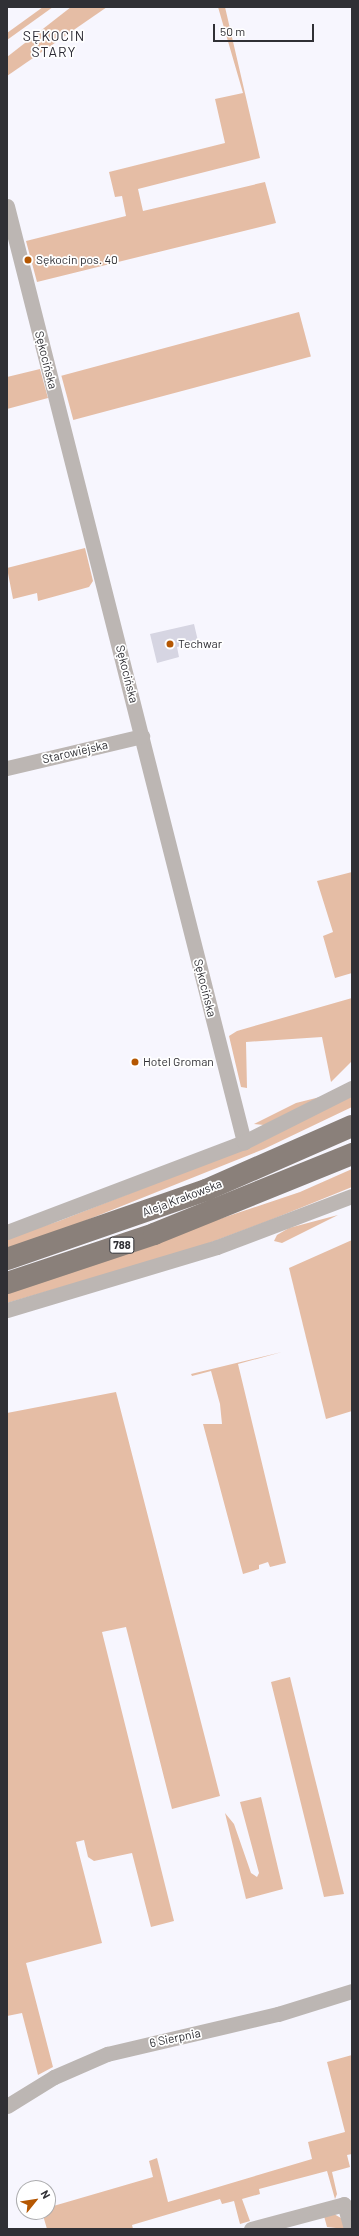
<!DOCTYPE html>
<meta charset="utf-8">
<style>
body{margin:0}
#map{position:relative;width:359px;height:2236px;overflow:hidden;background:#f7f6fe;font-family:Barlow,sans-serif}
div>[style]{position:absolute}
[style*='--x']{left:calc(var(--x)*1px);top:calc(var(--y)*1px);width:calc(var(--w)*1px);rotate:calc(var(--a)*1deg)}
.green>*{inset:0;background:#e5bda5;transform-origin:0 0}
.building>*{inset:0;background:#d6d5e2}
.street>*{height:15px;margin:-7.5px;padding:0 7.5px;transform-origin:7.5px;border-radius:7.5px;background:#bcb6b3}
.primary>*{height:22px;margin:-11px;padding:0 11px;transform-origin:11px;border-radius:11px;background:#8a807a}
.dots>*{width:11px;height:11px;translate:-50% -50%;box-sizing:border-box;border:2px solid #fff;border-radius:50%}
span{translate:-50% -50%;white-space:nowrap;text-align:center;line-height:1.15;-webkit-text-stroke:3.5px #fff;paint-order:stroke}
.shield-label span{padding:1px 3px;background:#fff;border:1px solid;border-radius:3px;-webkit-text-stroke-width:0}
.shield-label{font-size:11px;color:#303035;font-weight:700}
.poi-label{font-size:12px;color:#303035}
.left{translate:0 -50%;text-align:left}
.street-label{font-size:12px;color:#303035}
.quarter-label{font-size:14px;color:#2a2933;letter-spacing:1px}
.frame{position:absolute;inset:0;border:8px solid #303035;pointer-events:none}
.north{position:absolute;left:16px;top:2180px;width:40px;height:40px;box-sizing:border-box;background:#fff;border:1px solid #acacae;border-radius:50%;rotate:60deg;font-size:11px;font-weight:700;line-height:16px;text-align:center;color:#303035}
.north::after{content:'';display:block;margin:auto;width:14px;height:18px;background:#b55702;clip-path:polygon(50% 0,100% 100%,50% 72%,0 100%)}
.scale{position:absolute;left:213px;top:24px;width:101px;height:18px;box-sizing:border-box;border:2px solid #303035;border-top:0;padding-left:5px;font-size:12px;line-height:14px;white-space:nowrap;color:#303035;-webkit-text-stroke:3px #fff;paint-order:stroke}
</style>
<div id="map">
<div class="green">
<i style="clip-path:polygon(43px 7px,53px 7px,7px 40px,7px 33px)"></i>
<i style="clip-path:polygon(71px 7px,107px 7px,7px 76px,7px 57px)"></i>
<i style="clip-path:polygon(218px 7px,225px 7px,260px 158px,138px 189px,143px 211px,265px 182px,276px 223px,37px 282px,26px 241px,126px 216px,122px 196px,115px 197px,109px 172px,225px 143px,215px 99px,243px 93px)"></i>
<i style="left:299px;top:312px;width:46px;height:246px;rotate:75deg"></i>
<i style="clip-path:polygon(40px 369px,48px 398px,7px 409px,7px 377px)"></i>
<i style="clip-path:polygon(85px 548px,93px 581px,89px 587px,38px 601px,37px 593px,13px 599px,7px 568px)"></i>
<i style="clip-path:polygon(352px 872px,352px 973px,335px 978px,323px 936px,333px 932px,317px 881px)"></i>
<i style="clip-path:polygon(352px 998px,352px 1061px,331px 1082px,322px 1037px,246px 1042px,247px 1088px,241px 1087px,229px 1036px,237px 1031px)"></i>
<i style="clip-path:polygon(352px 1095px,352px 1107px,264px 1149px,62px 1230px,7px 1248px,7px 1238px,59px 1221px,261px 1142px)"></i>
<i style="clip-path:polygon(320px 1097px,264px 1125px,254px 1124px,296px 1103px)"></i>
<i style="clip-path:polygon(352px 1169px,352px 1187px,268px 1221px,193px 1249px,7px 1303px,7px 1290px,300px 1192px)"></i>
<i style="clip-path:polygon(338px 1215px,282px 1243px,274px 1241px,277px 1235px,289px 1228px)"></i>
<i style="clip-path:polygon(352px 1240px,352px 1411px,326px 1419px,289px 1268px)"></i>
<i style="clip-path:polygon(282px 1352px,238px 1364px,286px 1563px,270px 1567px,268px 1562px,259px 1565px,259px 1569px,243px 1574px,203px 1424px,222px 1424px,220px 1404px,211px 1371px,192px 1376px,191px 1374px)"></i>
<i style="clip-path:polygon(116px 1392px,220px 1796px,172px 1809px,126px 1627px,102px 1632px,174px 1921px,151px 1927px,132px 1853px,94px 1861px,88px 1857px,84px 1840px,76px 1842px,102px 1943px,26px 1963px,53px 2067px,38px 2075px,22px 2013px,7px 2016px,7px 1413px)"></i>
<i style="clip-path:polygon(290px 1677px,311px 1763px,344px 1894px,324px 1897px,271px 1682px)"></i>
<i style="clip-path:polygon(261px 1797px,283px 1889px,246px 1899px,225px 1813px,234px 1824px,251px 1873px,257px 1877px,259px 1873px,240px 1802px)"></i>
<i style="clip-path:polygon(352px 2055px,352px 2154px,347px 2155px,350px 2167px,332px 2172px,337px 2194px,335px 2199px,327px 2171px,259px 2189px,260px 2194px,242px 2199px,250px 2221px,240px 2224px,234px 2201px,222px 2204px,220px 2199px,132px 2225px,133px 2229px,47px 2229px,42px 2212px,48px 2212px,48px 2202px,50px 2207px,153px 2177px,149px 2161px,157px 2158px,168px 2202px,312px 2159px,308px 2142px,345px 2132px,327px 2062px)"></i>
<i style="clip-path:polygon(334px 2214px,341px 2218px,345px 2229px,327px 2227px,324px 2216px)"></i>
</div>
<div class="building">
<i style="clip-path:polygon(194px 624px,198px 641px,177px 647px,179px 657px,157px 663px,150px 634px)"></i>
</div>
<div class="street">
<i style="--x:7;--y:206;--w:966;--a:75.79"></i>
<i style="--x:7;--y:768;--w:139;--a:-13.3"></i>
<i style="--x:7;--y:1232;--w:254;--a:-20.8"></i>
<i style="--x:244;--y:1142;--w:121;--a:-26.6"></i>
<i style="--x:7;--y:1310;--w:219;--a:-16.7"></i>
<i style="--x:217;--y:1247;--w:144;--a:-20.7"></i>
<i style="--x:7;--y:2106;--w:55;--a:-31.7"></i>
<i style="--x:54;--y:2077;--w:58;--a:-23.5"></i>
<i style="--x:107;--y:2054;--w:176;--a:-13.2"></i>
<i style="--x:278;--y:2014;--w:77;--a:-17.3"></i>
<i style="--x:251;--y:2229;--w:96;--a:-15"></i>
<i style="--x:344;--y:2204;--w:26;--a:74"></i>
</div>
<div class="primary">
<i style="--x:7;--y:1259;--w:211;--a:-19.1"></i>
<i style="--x:206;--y:1190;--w:159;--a:-23.7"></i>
<i style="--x:7;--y:1283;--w:155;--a:-18.4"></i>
<i style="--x:154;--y:1234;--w:214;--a:-22"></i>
</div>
<div class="dots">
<i style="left:28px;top:260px;background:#b55702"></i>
<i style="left:170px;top:644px;background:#b55702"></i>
<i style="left:135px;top:1062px;background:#b55702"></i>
</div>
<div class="shield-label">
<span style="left:122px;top:1245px">788</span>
</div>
<div class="poi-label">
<span class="left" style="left:36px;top:260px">Sękocin pos. 40</span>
<span class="left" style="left:178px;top:644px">Techwar</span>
<span class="left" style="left:143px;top:1062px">Hotel Groman</span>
</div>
<div class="street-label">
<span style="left:46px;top:360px;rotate:76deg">Sękocińska</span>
<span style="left:127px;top:674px;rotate:76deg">Sękocińska</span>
<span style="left:75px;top:752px;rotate:-13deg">Starowiejska</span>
<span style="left:205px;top:988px;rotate:76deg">Sękocińska</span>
<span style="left:182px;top:1198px;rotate:-21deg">Aleja Krakowska</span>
<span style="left:175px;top:2038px;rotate:-12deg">6 Sierpnia</span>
</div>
<div class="quarter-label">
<span style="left:54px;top:44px">SĘKOCIN<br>STARY</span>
</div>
<div class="frame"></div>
<div class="north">N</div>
<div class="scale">50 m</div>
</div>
